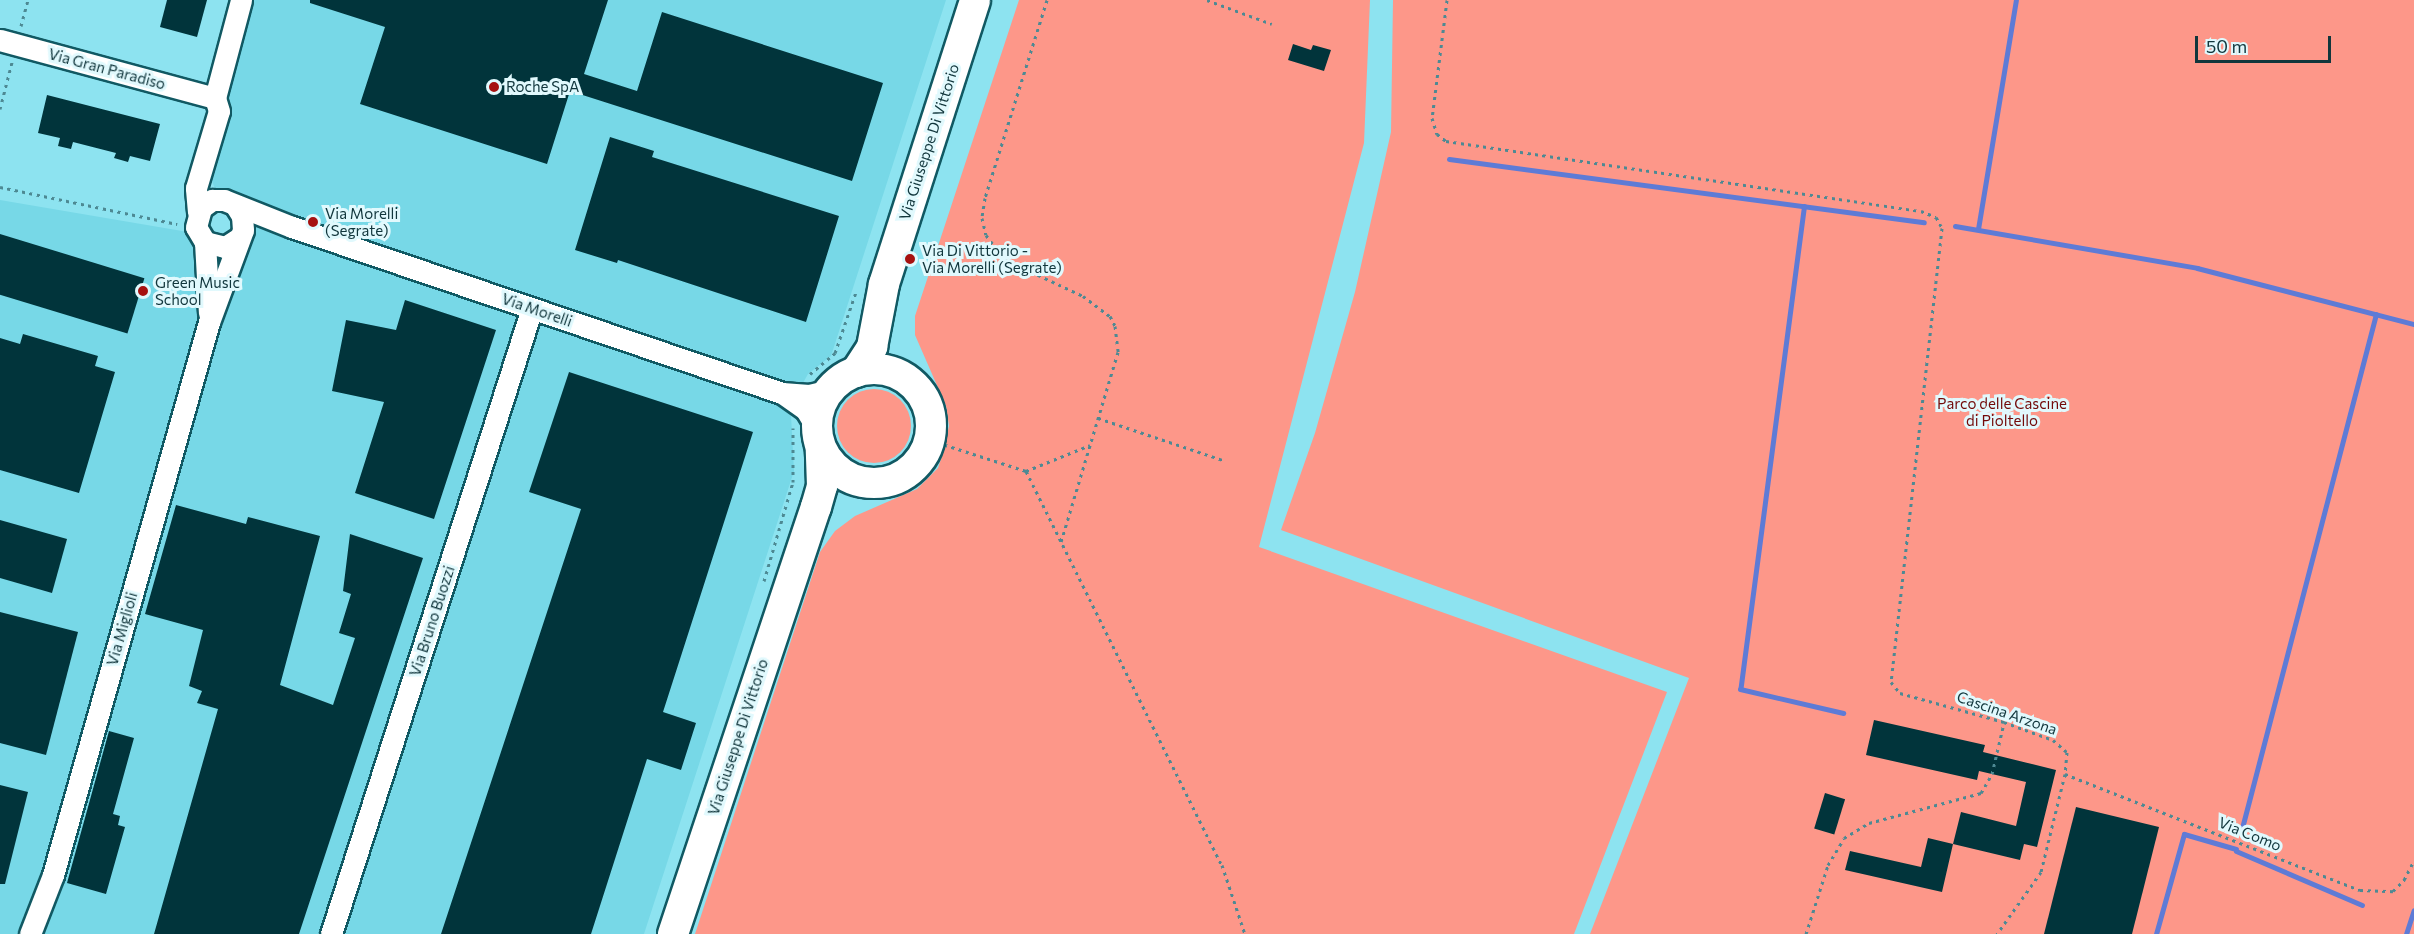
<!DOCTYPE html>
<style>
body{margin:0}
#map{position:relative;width:2414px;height:934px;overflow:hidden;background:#8de3f0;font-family:Commissioner,sans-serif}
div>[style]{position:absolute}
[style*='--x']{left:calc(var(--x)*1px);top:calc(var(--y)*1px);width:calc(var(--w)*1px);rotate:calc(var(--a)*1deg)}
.built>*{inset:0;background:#77d8e7}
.green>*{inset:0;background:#fd9789}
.round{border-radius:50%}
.stream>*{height:5px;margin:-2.5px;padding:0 2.5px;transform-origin:2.5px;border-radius:2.5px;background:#5e7bd6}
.building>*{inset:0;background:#01343b;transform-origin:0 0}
.path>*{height:3px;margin-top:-1.5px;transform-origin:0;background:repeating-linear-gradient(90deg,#4d8993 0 3px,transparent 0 7.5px)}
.roads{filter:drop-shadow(2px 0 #115963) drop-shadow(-2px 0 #115963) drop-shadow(0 2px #115963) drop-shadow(0 -2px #115963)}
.street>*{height:21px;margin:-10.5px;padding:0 10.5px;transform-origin:10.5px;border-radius:10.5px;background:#fff}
.secondary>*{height:30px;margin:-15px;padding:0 15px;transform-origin:15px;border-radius:15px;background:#fff}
.secondary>.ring{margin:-15px;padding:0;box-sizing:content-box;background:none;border:30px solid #fff;border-radius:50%}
.dots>*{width:16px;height:16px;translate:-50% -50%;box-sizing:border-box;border:3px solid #e1f9fd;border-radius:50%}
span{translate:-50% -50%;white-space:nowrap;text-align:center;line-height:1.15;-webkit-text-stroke:6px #e1f9fd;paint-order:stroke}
.street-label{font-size:15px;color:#11363c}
.poi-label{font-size:15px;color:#11363c}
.left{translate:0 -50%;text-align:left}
.park-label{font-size:15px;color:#730a09}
.scale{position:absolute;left:2195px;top:36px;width:136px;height:27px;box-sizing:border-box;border:3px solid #11363c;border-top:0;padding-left:8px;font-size:18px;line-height:21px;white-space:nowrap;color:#11363c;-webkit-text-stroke:4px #e1f9fd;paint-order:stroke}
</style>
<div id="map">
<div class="built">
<i style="clip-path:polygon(250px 0,946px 0,831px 356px,808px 374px,795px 397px,791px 415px,794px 471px,644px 934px,0 934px,0 200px,188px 232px,194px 249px,219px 256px,238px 252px,230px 195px,215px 189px,208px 170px)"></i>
</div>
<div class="green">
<i style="clip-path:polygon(1019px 0,1370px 0,1364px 143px,1259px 547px,1667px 692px,1574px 934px,695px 934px,820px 552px,835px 531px,855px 516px,917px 489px,938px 468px,942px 456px,949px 426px,946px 406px,915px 335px,915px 316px)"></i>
<i style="clip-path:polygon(1393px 0,2414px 0,2414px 934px,1590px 934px,1689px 678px,1281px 530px,1315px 433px,1355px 292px,1391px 132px)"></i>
<i class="round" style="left:837px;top:389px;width:74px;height:74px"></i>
</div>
<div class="stream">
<i style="--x:1449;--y:159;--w:479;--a:7.6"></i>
<i style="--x:1804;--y:206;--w:487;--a:97.5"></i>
<i style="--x:1740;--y:689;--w:106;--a:13.1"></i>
<i style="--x:1955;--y:226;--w:246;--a:9.8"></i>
<i style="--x:2197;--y:268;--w:224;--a:14.5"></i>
<i style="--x:1978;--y:229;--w:232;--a:-80.6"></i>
<i style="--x:2242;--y:828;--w:531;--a:-75.39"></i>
<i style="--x:2236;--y:851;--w:137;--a:23.2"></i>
<i style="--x:2156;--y:934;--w:104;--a:-74.4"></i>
<i style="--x:2184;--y:834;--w:54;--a:16.1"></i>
<i style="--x:2406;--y:934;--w:25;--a:-72"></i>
</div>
<div class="building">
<i style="clip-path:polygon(167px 0,207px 0,197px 37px,160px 27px)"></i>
<i style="clip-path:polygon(310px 0,608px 0,584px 74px,637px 91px,662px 12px,883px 83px,852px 181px,570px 91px,547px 164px,360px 104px,385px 27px,310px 3px)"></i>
<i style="clip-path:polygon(1293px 44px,1311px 50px,1313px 45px,1331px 50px,1324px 71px,1288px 60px)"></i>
<i style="clip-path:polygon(47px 95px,160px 124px,150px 161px,130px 156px,128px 162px,114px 158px,116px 153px,73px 142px,71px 149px,58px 146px,60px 138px,38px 133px)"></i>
<i style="clip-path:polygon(610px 137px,654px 151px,652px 157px,839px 216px,806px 322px,618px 260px,617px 263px,575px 250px)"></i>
<i style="left:0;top:234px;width:151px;height:58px;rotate:17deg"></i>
<i style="clip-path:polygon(405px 300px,496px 330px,434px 519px,355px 493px,384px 402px,332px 391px,346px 320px,396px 330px)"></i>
<i style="clip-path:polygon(23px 334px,98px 356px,95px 366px,115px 372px,79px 493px,0 470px,0 338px,20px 344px)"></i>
<i style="clip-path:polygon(569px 372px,753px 432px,663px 712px,696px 723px,681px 770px,647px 759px,591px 934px,441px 934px,581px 509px,529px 492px)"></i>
<i style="clip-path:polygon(176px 505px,246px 524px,248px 517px,320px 536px,280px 685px,333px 705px,355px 638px,339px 633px,351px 594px,343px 591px,350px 534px,423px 558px,299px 934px,154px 934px,218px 709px,197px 703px,202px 691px,189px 686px,203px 630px,145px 614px)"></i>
<i style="clip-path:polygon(0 520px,67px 539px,52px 593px,0 578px)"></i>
<i style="clip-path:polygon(0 612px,78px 632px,46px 755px,0 743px)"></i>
<i style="clip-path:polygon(1874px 720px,1985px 745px,1983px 752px,2056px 770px,2037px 847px,2024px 844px,2020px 860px,1953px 844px,1961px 812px,2016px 826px,2026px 782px,1979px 771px,1977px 780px,1866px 755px)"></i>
<i style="clip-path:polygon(109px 731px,134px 738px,113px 814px,120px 816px,118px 825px,125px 827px,106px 894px,67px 883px)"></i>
<i style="clip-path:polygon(0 785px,28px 792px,5px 884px,0 884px)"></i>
<i style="left:1825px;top:793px;width:21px;height:37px;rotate:17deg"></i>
<i style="clip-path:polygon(2076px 807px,2159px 827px,2132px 934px,2044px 934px)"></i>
<i style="clip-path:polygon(1928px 838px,1953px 844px,1942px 892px,1845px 870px,1850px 851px,1921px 867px)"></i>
</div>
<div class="path">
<i style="--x:1047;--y:0;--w:207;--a:107.4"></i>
<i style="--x:985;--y:198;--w:20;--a:99"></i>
<i style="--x:982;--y:218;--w:17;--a:77"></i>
<i style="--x:986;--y:235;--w:30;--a:53"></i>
<i style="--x:1004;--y:259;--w:87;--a:25.1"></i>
<i style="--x:1083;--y:296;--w:34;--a:37"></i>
<i style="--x:1110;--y:316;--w:11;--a:63"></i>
<i style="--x:1115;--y:326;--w:26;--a:83"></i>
<i style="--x:1118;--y:352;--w:198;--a:106.7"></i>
<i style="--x:1207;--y:0;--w:69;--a:20.3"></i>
<i style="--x:1447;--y:0;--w:119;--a:97.2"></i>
<i style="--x:1432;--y:118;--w:17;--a:73"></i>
<i style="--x:1437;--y:134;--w:11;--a:38"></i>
<i style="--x:1446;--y:141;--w:480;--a:8.4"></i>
<i style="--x:1921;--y:211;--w:16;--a:22"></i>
<i style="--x:1936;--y:217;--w:13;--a:61"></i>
<i style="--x:1942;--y:228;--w:457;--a:96.4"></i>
<i style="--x:1891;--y:682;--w:14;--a:51"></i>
<i style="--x:1900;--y:693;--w:108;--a:15.6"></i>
<i style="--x:2004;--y:722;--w:52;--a:20.2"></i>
<i style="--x:2053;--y:740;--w:18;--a:41"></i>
<i style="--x:2067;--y:752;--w:22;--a:95"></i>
<i style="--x:2065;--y:774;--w:101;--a:103.8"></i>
<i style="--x:2041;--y:872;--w:76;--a:125.4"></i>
<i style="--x:21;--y:26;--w:27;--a:-75"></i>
<i style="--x:0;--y:109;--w:49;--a:-75.7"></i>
<i style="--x:0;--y:187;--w:181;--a:11.8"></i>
<i style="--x:810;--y:374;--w:33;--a:-40"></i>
<i style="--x:835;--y:353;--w:65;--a:-71"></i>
<i style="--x:1098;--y:418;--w:132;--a:18.6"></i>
<i style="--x:930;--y:440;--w:101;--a:17.9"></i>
<i style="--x:1026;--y:471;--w:440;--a:63.6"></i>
<i style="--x:1222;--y:865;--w:73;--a:71.6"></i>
<i style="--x:1026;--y:471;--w:69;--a:-22.1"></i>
<i style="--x:764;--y:581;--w:103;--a:-73.7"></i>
<i style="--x:793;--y:482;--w:54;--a:-90"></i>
<i style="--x:2065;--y:774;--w:317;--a:21.5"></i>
<i style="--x:2360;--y:890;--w:33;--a:2"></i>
<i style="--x:2393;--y:891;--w:16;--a:-45"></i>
<i style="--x:2404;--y:880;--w:22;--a:-63"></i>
<i style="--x:1806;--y:934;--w:72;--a:-72.3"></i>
<i style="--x:1828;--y:865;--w:31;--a:-59"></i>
<i style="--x:1844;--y:838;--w:29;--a:-31"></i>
<i style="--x:1869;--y:823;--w:116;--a:-15"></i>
<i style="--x:1981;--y:793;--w:22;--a:-60"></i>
<i style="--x:1992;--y:774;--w:52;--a:-76.8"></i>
</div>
<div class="roads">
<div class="street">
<i style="--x:0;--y:40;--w:223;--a:15.1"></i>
<i style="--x:215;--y:98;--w:101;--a:-75.1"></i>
<i style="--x:198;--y:212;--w:24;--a:-95"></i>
<i style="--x:196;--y:188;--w:80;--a:-73.4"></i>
<i style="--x:219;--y:111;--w:14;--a:-107"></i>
<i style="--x:239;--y:238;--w:17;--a:147"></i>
<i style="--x:225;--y:247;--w:21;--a:-166"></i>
<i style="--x:205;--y:242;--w:17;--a:-121"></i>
<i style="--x:196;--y:227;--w:20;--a:-75"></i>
<i style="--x:201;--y:208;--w:14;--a:-36"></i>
<i style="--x:212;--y:200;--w:12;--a:0"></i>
<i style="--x:224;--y:200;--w:73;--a:21.7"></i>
<i style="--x:292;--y:227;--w:517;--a:18.72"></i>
<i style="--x:782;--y:393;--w:29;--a:35"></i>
<i style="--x:806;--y:410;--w:21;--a:59"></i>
<i style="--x:205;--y:242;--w:71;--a:86.8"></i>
<i style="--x:782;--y:393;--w:27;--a:4"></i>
<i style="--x:809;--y:395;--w:22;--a:-13"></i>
<i style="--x:30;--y:934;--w:63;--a:-68.7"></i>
<i style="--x:53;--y:875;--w:575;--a:-74.25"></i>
<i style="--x:209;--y:322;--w:98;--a:-69.7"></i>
<i style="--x:243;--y:230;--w:14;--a:-94"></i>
<i style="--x:242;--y:216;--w:13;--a:-122"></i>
<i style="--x:331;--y:934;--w:657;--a:-72.2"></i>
</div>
<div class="secondary">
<i class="ring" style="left:817px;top:369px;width:84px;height:84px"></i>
<i style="--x:856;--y:372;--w:30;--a:-57"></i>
<i style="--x:872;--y:347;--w:64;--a:-79.2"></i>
<i style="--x:884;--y:284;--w:298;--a:-72.2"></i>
<i style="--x:673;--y:934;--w:450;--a:-71.5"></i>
<i style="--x:816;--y:507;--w:22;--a:-74"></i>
<i style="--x:822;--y:486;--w:37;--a:-92"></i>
</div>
</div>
<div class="dots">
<i style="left:494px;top:87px;background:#a61110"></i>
<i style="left:313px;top:222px;background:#a61110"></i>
<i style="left:910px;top:259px;background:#a61110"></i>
<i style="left:143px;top:291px;background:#a61110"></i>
</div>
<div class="street-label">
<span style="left:107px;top:69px;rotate:15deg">Via Gran Paradiso</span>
<span style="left:929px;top:142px;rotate:-72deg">Via Giuseppe Di Vittorio</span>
<span style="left:537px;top:310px;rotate:19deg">Via Morelli</span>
<span style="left:432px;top:621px;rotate:-72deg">Via Bruno Buozzi</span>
<span style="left:122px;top:629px;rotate:-74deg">Via Miglioli</span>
<span style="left:2007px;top:713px;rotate:19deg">Cascina Arzona</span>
<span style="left:738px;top:737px;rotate:-72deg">Via Giuseppe Di Vittorio</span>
<span style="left:2250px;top:834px;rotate:22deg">Via Como</span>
</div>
<div class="poi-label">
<span class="left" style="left:506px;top:87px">Roche SpA</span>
<span class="left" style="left:325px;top:222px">Via Morelli<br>(Segrate)</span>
<span class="left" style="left:922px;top:259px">Via Di Vittorio -<br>Via Morelli (Segrate)</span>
<span class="left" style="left:155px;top:291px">Green Music<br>School</span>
</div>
<div class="park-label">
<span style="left:2002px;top:412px">Parco delle Cascine<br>di Pioltello</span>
</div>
<div class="scale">50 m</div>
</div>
